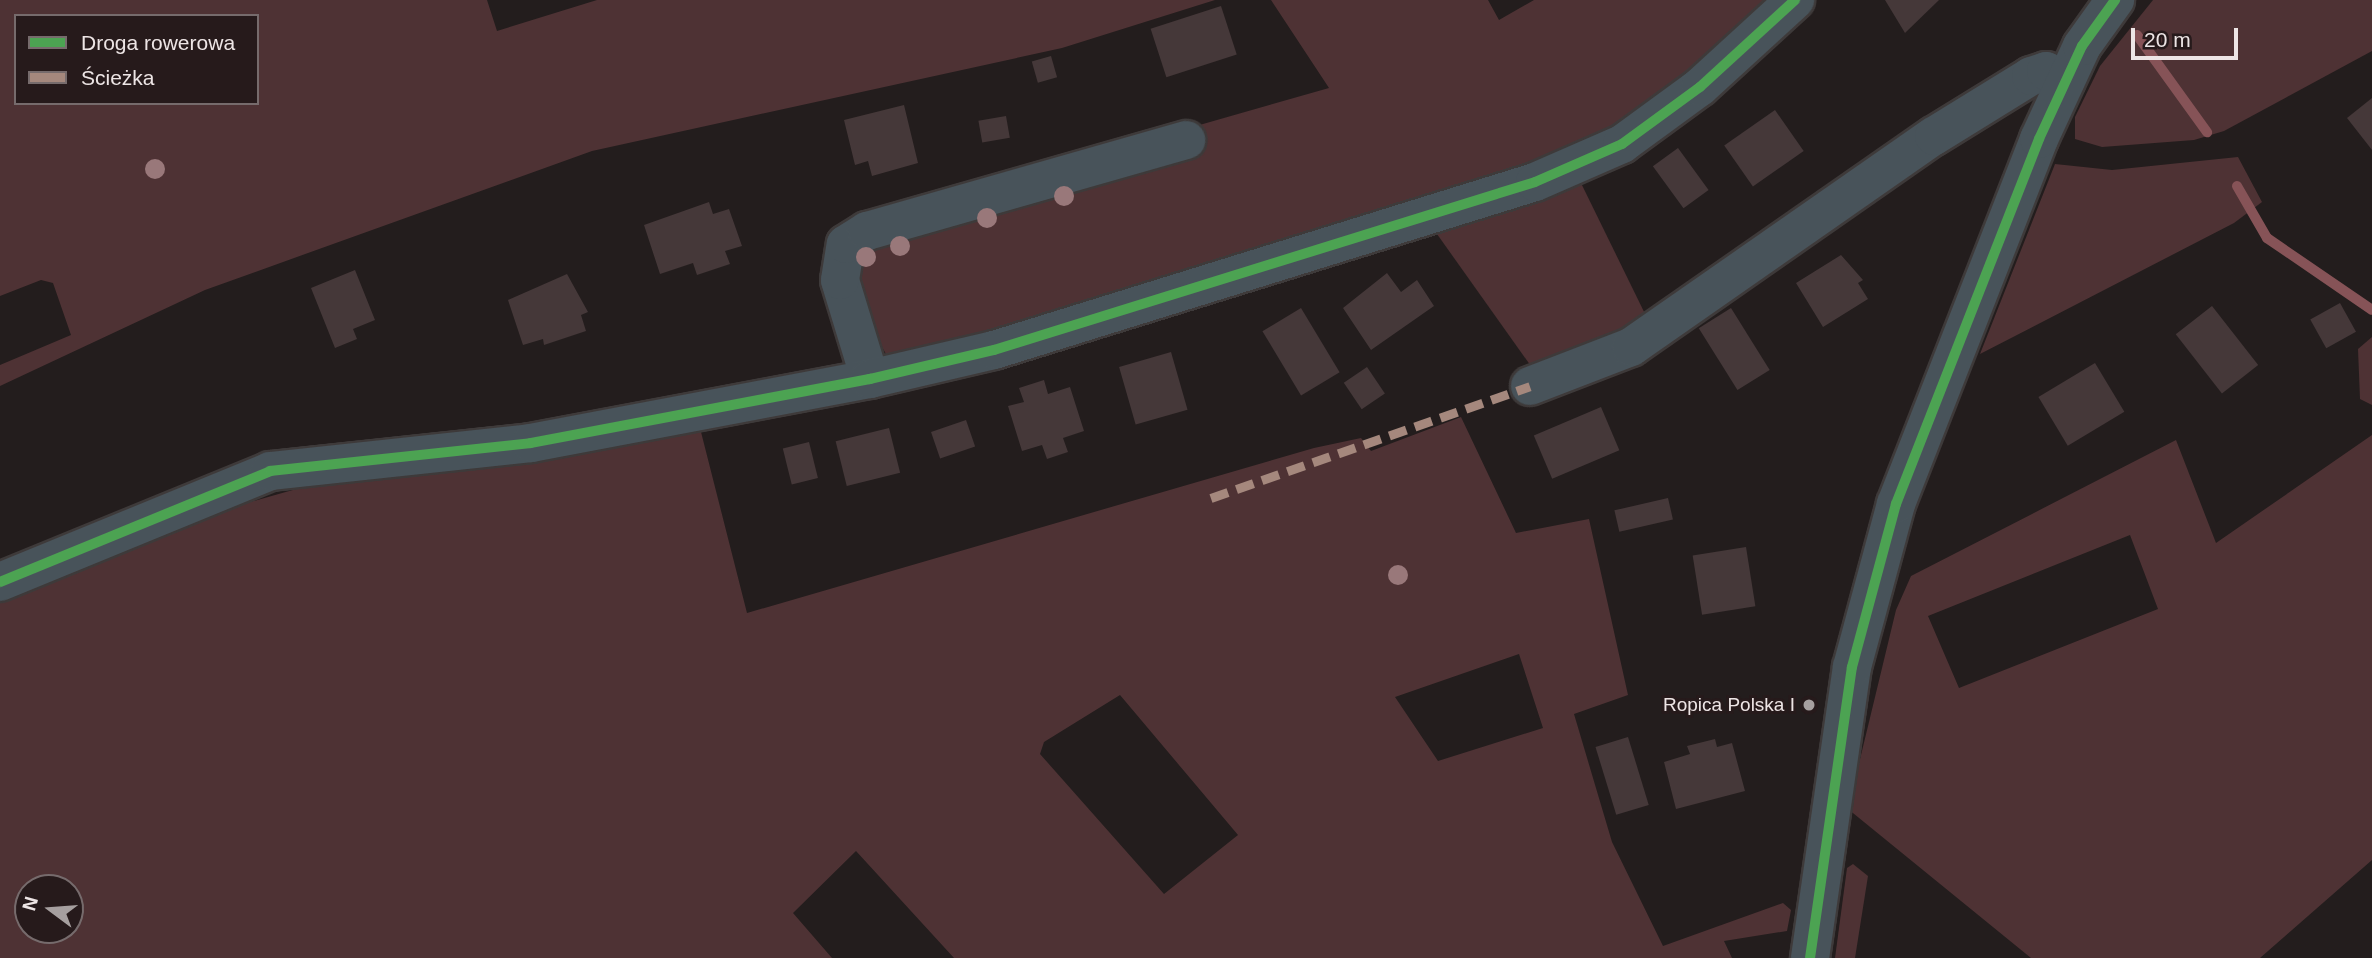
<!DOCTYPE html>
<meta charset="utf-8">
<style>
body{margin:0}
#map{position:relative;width:2372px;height:958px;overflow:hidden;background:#231d1d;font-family:Helvetica,sans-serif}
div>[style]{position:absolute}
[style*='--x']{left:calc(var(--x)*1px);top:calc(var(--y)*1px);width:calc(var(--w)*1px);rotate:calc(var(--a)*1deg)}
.green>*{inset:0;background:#4e3234}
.stream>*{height:10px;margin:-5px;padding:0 5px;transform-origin:5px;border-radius:5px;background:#865357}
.building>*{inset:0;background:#453839;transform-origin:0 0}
.roads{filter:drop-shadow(2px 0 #3e3a3a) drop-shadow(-2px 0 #3e3a3a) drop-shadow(0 2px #3e3a3a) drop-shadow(0 -2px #3e3a3a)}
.minor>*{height:38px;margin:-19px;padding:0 19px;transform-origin:19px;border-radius:19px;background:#48535a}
.quiet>*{height:9px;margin-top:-4.5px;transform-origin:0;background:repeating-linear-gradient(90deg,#a5887d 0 18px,transparent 0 27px)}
.cycleway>*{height:10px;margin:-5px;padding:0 5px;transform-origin:5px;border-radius:5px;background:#4ca352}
.trees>*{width:20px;height:20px;margin:-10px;border-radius:50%;background:#99787a}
.dots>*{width:19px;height:19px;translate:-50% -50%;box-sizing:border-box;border:4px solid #261a1b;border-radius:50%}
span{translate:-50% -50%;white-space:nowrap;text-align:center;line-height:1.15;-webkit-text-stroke:6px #261a1b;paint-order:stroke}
.poi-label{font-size:19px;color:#ede5e5}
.right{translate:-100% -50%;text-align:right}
.legend{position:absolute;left:14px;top:14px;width:245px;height:91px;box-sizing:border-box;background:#261a1b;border:2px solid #766b6c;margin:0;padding:9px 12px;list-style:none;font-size:21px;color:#ede5e5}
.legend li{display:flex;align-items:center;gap:14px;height:35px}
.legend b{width:35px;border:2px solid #766b6c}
.north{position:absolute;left:14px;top:874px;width:70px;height:70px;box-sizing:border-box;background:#261a1b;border:2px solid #766b6c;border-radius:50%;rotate:286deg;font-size:19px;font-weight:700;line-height:28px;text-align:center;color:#ede5e5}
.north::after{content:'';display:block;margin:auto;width:24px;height:32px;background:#a69f9f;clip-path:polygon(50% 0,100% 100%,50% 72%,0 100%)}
.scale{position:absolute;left:2131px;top:28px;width:107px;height:32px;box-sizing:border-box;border:4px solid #ede5e5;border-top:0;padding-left:9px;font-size:21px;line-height:24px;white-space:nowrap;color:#ede5e5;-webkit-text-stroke:5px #261a1b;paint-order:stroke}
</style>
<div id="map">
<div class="green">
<i style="clip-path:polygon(evenodd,0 0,487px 0,497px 31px,597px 0,1215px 0,1062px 48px,592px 151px,205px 290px,0 386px,0 365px,71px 335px,53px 283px,41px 280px,0 296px,0 0,16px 16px,257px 16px,257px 103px,16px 103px,16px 16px)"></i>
<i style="clip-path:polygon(1271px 0,1488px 0,1499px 20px,1534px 0,1774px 0,1664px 97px,1591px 143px,1032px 324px,887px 356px,860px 307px,854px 255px,1196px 126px,1329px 88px)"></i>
<i style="clip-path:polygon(2153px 0,2372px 0,2372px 51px,2224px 131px,2194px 140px,2102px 147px,2075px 139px,2075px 117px,2100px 66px)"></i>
<i style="clip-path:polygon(2238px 157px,2262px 202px,2234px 223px,1980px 354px,2055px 164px,2112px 170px)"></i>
<i style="clip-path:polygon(1579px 179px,1650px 324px,1533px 369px,1432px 227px)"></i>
<i style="clip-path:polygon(2372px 337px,2372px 405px,2360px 399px,2358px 349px)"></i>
<i style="clip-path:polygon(evenodd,1461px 417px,1516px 533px,1589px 519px,1628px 695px,1574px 714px,1612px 842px,1663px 946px,1783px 903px,1791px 910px,1787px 931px,1724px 941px,1732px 958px,954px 958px,856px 851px,793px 913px,832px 958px,0 958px,0 596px,190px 519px,342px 476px,560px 459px,700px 428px,747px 613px,1314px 448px,1361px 438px,1371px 451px,1461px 417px,1519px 654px,1543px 728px,1438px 761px,1395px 697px,1519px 654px,1461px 417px,1120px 695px,1238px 835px,1164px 894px,1040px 754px,1044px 742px,1120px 695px,1461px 417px,28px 888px,70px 888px,70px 930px,28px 930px,28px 888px)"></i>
<i style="clip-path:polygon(evenodd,2372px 435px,2372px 860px,2260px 958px,2031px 958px,1848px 809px,1896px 610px,1911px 576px,2176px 440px,2216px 543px,2372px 435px,2130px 535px,2158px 609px,1959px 688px,1928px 616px,2130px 535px)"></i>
<i style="clip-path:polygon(1853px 864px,1868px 876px,1855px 958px,1835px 958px,1847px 868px)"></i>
</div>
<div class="stream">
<i style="--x:2137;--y:35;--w:120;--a:54.2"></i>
<i style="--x:2237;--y:186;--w:60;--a:60"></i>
<i style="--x:2267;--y:238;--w:127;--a:34.4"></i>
</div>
<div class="building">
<i style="clip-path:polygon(1885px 0,1939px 0,1905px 33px)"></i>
<i style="left:1221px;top:6px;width:51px;height:74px;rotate:72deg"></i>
<i style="left:1051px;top:56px;width:22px;height:20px;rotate:74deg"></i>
<i style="clip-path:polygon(2372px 98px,2372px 150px,2347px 118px)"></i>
<i style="clip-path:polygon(904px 105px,918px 163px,872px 176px,868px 161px,855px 165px,844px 120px)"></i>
<i style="left:1775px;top:110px;width:50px;height:62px;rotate:55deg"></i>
<i style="left:1006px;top:116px;width:22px;height:28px;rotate:80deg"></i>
<i style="left:1678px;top:148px;width:52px;height:31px;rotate:54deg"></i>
<i style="clip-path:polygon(709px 202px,713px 214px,729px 209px,742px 246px,725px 251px,730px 264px,697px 275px,693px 263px,660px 274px,644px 225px)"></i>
<i style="clip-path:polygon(1841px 255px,1863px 280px,1858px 283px,1868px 299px,1823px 327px,1796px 283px)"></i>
<i style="clip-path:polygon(355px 270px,375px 320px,353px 329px,357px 339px,335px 348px,311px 288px)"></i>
<i style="clip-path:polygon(1387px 273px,1401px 292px,1417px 280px,1434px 306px,1371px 350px,1343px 308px)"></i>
<i style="clip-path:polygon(567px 274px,588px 312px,581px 315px,586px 331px,544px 345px,543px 339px,523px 345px,508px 300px)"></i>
<i style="left:2340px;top:303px;width:33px;height:34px;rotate:61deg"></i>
<i style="left:2212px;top:306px;width:75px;height:46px;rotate:52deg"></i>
<i style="left:1301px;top:308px;width:75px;height:45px;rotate:59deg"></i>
<i style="left:1731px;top:308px;width:73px;height:38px;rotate:58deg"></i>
<i style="left:1171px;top:352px;width:60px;height:54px;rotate:74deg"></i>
<i style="left:2095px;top:363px;width:57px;height:66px;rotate:59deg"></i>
<i style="left:1367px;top:367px;width:32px;height:28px;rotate:56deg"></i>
<i style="clip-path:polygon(1044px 380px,1048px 394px,1070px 387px,1084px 431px,1063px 438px,1068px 452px,1047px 459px,1042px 445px,1022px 451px,1008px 406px,1024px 402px,1019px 388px)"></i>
<i style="left:1601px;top:407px;width:47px;height:73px;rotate:67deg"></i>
<i style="left:966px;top:420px;width:28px;height:37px;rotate:71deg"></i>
<i style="left:889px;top:428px;width:46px;height:55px;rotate:76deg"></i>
<i style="left:809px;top:442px;width:37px;height:27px;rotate:76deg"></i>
<i style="left:1668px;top:498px;width:22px;height:55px;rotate:77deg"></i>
<i style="left:1746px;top:547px;width:60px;height:54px;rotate:81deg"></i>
<i style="left:1628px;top:737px;width:71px;height:34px;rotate:73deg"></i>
<i style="clip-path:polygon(1715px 739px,1717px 747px,1732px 743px,1745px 791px,1676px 809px,1664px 762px,1690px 754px,1687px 746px)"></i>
</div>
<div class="roads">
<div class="minor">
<i style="--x:870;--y:379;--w:103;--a:-106.9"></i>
<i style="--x:840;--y:280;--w:36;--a:-81"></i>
<i style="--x:846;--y:244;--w:25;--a:-32"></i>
<i style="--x:867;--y:231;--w:332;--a:-15.9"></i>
<i style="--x:1530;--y:386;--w:108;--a:-21.1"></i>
<i style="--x:1631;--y:347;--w:369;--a:-34.9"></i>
<i style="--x:1934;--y:136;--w:114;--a:-31.7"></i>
<i style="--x:2031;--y:76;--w:16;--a:-18"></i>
<i style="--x:2046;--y:71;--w:22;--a:27"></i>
<i style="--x:0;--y:582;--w:292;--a:-22.3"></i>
<i style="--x:270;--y:471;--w:262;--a:-6.1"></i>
<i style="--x:531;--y:443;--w:345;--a:-10.7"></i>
<i style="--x:870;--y:379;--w:127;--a:-13.2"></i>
<i style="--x:994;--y:350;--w:566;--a:-17.25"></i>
<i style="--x:1535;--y:182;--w:95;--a:-23.6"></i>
<i style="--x:1622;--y:144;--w:97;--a:-36.2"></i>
<i style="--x:1700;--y:87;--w:129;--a:-42.5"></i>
<i style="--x:1810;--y:958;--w:294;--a:-81.8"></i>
<i style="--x:1852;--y:667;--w:169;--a:-74.9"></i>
<i style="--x:1896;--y:504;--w:392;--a:-68.6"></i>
<i style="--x:2039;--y:139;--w:102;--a:-65.2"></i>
<i style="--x:2082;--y:46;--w:57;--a:-54.3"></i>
</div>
</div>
<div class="quiet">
<i style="--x:1211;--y:498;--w:338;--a:-19.3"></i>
</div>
<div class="cycleway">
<i style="--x:0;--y:582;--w:292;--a:-22.3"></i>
<i style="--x:270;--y:471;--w:262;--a:-6.1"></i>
<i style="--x:531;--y:443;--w:345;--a:-10.7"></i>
<i style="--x:870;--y:379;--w:127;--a:-13.2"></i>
<i style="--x:994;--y:350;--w:566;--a:-17.25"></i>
<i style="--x:1535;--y:182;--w:95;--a:-23.6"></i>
<i style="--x:1622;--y:144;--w:97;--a:-36.2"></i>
<i style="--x:1700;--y:87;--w:129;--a:-42.5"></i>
<i style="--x:1810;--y:958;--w:294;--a:-81.8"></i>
<i style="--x:1852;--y:667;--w:169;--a:-74.9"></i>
<i style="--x:1896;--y:504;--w:392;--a:-68.6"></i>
<i style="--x:2039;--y:139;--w:102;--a:-65.2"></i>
<i style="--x:2082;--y:46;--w:57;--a:-54.3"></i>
</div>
<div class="trees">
<i style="left:155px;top:169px"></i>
<i style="left:1064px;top:196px"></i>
<i style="left:987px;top:218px"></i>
<i style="left:900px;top:246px"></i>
<i style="left:866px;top:257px"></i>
<i style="left:1398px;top:575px"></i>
</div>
<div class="dots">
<i style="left:1809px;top:705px;background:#a69f9f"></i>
</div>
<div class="poi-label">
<span class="right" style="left:1795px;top:705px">Ropica Polska I</span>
</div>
<ul class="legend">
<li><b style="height:9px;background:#4ca352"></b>Droga rowerowa</li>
<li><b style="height:9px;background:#a5887d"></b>Ścieżka</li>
</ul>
<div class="north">N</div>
<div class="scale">20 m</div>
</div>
